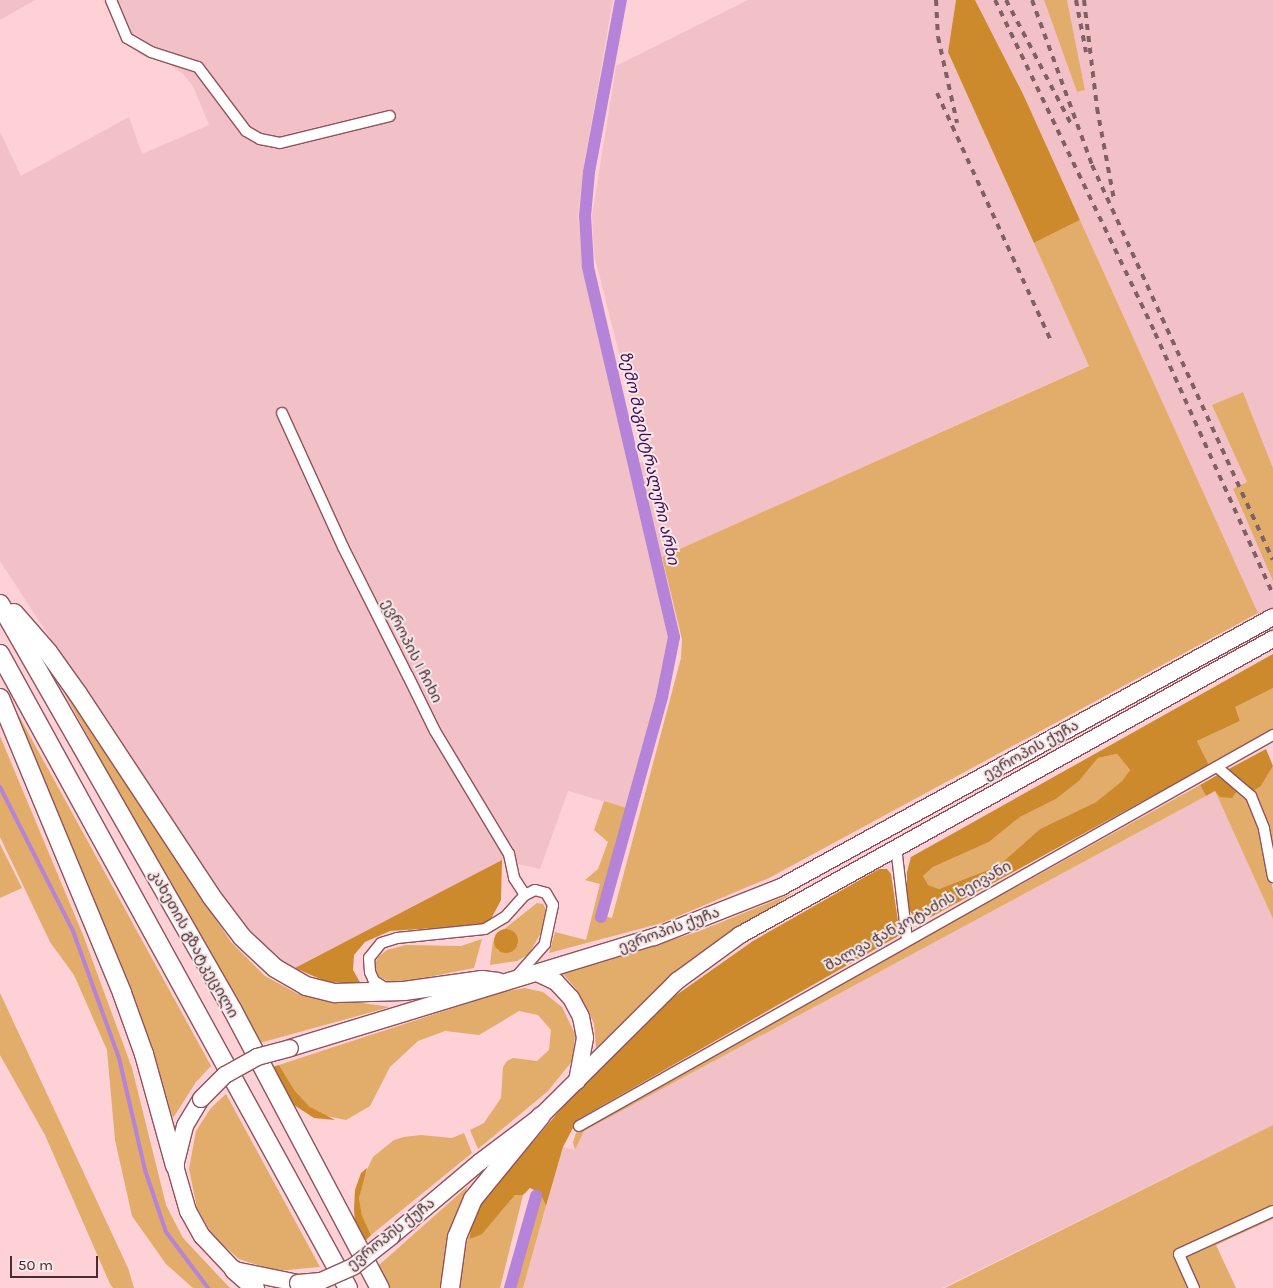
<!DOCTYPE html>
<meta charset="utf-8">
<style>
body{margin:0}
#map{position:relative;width:1273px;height:1288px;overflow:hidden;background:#fdd1d6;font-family:Karla,"Noto Sans Georgian",sans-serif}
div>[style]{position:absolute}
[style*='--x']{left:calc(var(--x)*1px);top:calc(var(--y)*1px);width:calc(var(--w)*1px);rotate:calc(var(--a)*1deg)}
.built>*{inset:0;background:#f1c1c7}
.green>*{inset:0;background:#e2ac6a}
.forest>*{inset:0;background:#cc8a2d}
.round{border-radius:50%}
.stream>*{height:4px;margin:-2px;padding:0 2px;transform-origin:2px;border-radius:2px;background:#b583d7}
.canal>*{height:12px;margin:-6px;padding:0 6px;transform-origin:6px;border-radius:6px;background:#b583d7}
.roads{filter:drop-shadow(1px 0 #91525c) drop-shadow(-1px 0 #91525c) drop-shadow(0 1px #91525c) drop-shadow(0 -1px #91525c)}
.minor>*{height:10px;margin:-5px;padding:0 5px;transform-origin:5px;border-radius:5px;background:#fff}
.primary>*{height:16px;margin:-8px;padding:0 8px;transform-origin:8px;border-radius:8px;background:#fff}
.trunk>*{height:18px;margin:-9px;padding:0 9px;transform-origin:9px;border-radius:9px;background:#fff}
.rail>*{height:4px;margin-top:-2px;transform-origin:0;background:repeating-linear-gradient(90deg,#806063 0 6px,transparent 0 12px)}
.bridges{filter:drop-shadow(1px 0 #91525c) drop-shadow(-1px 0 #91525c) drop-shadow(0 1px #91525c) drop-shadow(0 -1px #91525c)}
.primary-bridge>*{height:16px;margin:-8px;padding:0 8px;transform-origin:8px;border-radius:8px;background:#fff}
span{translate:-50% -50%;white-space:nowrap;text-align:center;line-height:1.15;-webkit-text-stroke:4px #f6e7e8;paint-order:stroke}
.street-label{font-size:15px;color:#472c2f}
.water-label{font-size:16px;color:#3d0957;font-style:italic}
.scale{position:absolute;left:10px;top:1256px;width:88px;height:22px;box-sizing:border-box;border:2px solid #472c2f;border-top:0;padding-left:6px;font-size:15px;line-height:18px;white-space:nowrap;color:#472c2f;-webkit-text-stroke:4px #f6e7e8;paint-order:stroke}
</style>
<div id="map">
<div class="built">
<i style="clip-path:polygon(0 0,35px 0,0 20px)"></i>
<i style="clip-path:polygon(103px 0,613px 0,584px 165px,578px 216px,583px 264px,630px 468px,646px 460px,594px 254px,592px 216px,616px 66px,748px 0,956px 0,948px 52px,1090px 365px,651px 562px,669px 639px,663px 674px,627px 808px,568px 791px,540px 869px,502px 860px,293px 972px,244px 929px,189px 851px,0 561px,0 132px,21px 176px,129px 117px,142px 154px,209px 125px,193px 86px,183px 74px,169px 64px,141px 55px,123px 41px)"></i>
<i style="clip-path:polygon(975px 0,1044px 0,1077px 92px,1085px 90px,1067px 0,1273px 0,1273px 468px,1243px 392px,1212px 405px,1248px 482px,1233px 490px,1273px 581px,1273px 646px,1023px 94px)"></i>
<i style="clip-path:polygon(1215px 791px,1273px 919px,1273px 1125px,942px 1288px,523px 1288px,563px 1147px,575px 1150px,584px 1131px)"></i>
</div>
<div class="green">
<i style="clip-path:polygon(1044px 0,1067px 0,1085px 90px,1077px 92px)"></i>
<i style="clip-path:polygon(1080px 220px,1258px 613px,769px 878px,662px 923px,549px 953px,555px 932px,586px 940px,600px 884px,585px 880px,598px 869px,608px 842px,594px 830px,604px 801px,627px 808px,598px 915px,612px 918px,681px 658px,682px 639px,662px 557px,1089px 366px,1034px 243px)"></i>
<i style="clip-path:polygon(1243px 392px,1273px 468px,1273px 581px,1233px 489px,1247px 482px,1212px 405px)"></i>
<i style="clip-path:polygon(55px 676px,231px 942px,265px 976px,298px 994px,390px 1007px,256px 1044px)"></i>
<i style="clip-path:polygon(1273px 688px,1273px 730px,1209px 765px,1197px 741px,1240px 721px,1234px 707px)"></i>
<i style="clip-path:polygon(8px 696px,211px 1066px,196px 1082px,173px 1118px)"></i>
<i style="clip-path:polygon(0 736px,83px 935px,132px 1068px,166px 1205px,183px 1238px,230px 1288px,193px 1288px,166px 1264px,132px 1216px,115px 1140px,107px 1050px,74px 975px,50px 942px,0 837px)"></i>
<i style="clip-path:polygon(1117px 754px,1130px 770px,1122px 781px,1096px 802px,1040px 829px,998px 866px,939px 889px,927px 885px,923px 876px,933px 867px,989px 842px,1020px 817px,1056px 799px,1079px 781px,1098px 758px)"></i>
<i style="clip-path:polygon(1273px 766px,1273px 867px,1252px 792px,1261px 786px)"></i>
<i style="clip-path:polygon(1200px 785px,1206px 796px,584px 1131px,575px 1150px,573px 1142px,576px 1133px,584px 1127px)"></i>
<i style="clip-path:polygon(1239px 788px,1251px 804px,1261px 830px,1273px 890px,1273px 919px,1215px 791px,1221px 797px)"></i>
<i style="clip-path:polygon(0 844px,22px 888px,0 898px)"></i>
<i style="clip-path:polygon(793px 893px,707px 950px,656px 989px,596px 1048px,594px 1023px,576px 989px,563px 974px,697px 932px)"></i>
<i style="clip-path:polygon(537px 903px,543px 904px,546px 910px,544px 927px,529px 954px,517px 961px,490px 965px,493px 940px,498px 951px,518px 945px,513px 932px,503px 930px)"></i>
<i style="clip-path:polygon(482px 939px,474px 968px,393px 984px,377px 975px,375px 965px,378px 957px,387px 950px,406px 945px,461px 946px)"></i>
<i style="clip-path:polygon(525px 988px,543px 992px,562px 1007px,575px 1034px,573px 1060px,548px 1091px,478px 1149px,470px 1130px,484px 1123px,501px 1098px,503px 1067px,507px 1061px,513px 1058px,537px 1061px,549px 1050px,551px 1030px,538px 1015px,519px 1011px,479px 1035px,445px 1031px,418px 1041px,390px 1067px,370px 1106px,346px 1120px,321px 1115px,310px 1107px,295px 1091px,279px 1065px,502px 992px)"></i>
<i style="clip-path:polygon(0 993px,128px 1268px,134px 1288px,113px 1288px,110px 1284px,45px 1135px,0 1055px)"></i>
<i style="clip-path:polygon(226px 1094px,320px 1267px,276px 1271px,239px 1259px,213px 1236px,197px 1208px,189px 1169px,196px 1131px,211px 1108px)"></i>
<i style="clip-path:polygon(1273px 1125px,1273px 1208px,1176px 1252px,1192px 1288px,945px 1288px)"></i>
<i style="clip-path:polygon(464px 1133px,472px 1153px,371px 1235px,362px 1217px,359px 1198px,364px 1176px,373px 1157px,394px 1140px,404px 1137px,421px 1135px,452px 1138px)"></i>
<i style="clip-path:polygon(468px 1186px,449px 1232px,442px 1288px,390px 1288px,378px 1266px)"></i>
<i style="clip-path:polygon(540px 1193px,546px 1206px,523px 1288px,514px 1288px)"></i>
<i style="clip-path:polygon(515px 1195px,523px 1195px,500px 1288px,456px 1288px,471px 1225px,471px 1239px,499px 1214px)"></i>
<i style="clip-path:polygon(1273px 1214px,1273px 1219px,1216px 1245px,1236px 1288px,1200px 1288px,1184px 1255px)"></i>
</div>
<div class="forest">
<i style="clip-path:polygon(956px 0,975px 0,1023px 94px,1080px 220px,1034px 243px,948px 52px)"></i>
<i style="clip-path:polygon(evenodd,1273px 654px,1273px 688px,1235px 707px,1240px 721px,1197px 741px,1209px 765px,931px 917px,916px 918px,911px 913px,907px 906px,907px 872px,911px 857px,1273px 654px,1117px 754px,1130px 770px,1122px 781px,1096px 802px,1040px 829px,998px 866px,939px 889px,928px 885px,923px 876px,933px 867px,989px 842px,1020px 817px,1056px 799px,1079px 781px,1098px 758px,1117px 754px)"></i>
<i style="clip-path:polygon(1266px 749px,1273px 766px,1261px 786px,1252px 792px,1227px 770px)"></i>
<i style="clip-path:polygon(1221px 773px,1239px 788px,1232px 798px,1220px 797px,1215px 791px,1206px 796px,1200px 785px)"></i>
<i style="clip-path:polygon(502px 860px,501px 900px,491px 919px,481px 925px,390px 931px,365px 942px,354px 955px,353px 970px,361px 984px,327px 982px,295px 968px)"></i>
<i style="clip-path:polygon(879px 869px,887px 869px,891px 874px,900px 935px,577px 1120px,563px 1147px,546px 1206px,540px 1193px,530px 1188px,523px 1195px,515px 1195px,482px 1234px,470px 1239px,471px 1225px,484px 1200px,566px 1103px,665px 1003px,753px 941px)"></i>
<i class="round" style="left:494px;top:929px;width:24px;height:24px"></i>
<i style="clip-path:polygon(279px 1065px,295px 1091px,310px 1107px,335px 1120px,314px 1118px,288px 1101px,269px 1068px)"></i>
<i style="clip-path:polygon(367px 1168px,359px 1198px,362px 1216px,371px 1235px,364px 1242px,355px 1225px,354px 1209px,355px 1190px,361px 1173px)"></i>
</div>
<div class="stream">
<i style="--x:0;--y:787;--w:161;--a:63.1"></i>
<i style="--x:73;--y:931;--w:135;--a:70.1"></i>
<i style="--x:119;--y:1058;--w:115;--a:76.9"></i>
<i style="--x:145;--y:1170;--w:65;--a:71.3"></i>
<i style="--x:166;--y:1232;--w:70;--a:53.1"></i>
</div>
<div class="canal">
<i style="--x:601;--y:917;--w:228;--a:-74.5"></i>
<i style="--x:662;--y:697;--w:61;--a:-78.7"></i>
<i style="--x:674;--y:637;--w:381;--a:-103.1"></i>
<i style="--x:588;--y:266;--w:50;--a:-93.4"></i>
<i style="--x:585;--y:216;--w:44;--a:-84.8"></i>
<i style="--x:589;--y:172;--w:175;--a:-79.5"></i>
<i style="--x:510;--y:1288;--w:96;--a:-74.2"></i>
</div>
<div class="roads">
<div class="minor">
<i style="--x:111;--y:0;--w:41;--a:67.2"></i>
<i style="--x:127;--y:38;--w:28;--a:30"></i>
<i style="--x:151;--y:52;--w:49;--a:17.7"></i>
<i style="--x:198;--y:67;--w:80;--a:53.1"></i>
<i style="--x:246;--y:131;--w:16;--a:30"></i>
<i style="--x:260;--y:139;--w:20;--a:11"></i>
<i style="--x:280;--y:143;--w:113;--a:-13.8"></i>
<i style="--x:282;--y:413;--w:147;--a:65.5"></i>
<i style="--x:343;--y:547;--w:144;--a:63.3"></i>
<i style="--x:408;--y:676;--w:61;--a:63.9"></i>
<i style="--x:435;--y:731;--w:144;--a:59"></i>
<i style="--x:509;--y:854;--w:25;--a:78"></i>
<i style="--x:514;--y:878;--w:20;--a:57"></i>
<i style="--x:1217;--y:767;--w:45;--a:40.5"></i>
<i style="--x:1251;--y:796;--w:35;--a:68"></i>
<i style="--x:1264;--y:829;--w:49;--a:79.4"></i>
<i style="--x:896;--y:847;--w:93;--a:83.2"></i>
<i style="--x:388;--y:990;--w:17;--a:-147"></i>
<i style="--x:374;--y:981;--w:10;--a:-114"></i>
<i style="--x:370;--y:972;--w:14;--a:-94"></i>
<i style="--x:369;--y:958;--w:19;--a:-51"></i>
<i style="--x:381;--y:943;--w:17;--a:-17"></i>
<i style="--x:397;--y:938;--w:88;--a:-5.8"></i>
<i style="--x:485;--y:929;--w:23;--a:-31"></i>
<i style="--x:505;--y:917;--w:30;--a:-48"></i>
<i style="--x:525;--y:895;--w:11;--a:-27"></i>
<i style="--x:535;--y:890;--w:11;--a:15"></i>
<i style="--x:546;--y:893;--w:14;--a:60"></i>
<i style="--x:553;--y:905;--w:40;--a:102"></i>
<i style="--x:545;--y:944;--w:44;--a:131.3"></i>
<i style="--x:579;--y:1126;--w:797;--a:-29.4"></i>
<i style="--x:1194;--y:1288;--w:37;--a:-114"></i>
<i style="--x:1179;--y:1254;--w:103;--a:-24.6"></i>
</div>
<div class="primary">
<i style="--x:537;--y:973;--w:21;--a:25"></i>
<i style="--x:556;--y:982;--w:22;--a:47"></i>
<i style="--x:571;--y:998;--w:21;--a:62"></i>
<i style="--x:581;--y:1017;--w:21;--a:79"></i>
<i style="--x:585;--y:1038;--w:44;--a:100.5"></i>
<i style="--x:290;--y:1048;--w:381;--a:-17"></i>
<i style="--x:654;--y:937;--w:136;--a:-21.5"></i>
<i style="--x:781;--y:887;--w:561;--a:-28.76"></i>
<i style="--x:201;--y:1099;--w:31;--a:121"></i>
<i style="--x:185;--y:1126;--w:41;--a:104"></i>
<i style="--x:175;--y:1166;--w:47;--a:73.9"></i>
<i style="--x:188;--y:1211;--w:29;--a:61"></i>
<i style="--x:202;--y:1236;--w:47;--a:46.7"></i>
<i style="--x:234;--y:1270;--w:65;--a:11.5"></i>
<i style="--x:392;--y:1236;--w:115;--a:-40.1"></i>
<i style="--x:480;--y:1162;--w:76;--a:-37"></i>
<i style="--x:541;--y:1116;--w:192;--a:-44.8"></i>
<i style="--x:677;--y:981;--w:78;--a:-36.1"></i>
<i style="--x:740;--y:935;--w:610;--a:-29.05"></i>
</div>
<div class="trunk">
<i style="--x:0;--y:604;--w:467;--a:60.2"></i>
<i style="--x:232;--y:1009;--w:316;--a:62.1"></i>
<i style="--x:14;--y:613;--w:52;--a:48.9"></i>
<i style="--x:48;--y:652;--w:52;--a:54.5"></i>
<i style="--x:78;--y:694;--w:242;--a:56.6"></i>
<i style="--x:211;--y:896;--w:51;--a:52.9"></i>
<i style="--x:242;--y:937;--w:45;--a:43.2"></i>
<i style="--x:275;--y:968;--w:36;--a:30"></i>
<i style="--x:306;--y:986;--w:30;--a:14"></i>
<i style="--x:335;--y:993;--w:69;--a:-1.7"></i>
<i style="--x:404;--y:991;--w:79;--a:-8"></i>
<i style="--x:482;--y:980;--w:16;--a:7"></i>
<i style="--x:0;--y:654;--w:723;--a:61.24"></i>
<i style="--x:0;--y:698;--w:319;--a:67.5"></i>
<i style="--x:122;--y:993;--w:65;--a:70.2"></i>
<i style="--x:144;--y:1054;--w:116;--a:74.5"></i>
<i style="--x:234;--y:1270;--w:28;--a:41"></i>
<i style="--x:450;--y:1288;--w:51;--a:-82.2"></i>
<i style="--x:457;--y:1237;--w:41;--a:-67.2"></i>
<i style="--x:473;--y:1199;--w:107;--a:-50.7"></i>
</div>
</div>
<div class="rail">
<i style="--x:936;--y:0;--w:37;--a:87"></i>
<i style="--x:938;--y:37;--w:88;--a:77.5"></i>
<i style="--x:995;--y:0;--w:369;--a:64.3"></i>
<i style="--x:1155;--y:333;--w:286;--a:65.7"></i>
<i style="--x:1006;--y:0;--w:140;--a:62.3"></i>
<i style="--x:1032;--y:0;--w:176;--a:70"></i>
<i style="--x:1092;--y:165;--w:434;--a:65.4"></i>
<i style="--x:1076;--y:0;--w:53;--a:79.1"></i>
<i style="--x:1084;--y:0;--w:109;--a:83.1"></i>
<i style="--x:1097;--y:108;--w:94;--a:79.5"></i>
<i style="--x:937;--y:93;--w:273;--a:65.3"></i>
</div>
<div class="bridges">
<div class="primary-bridge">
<i style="--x:201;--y:1099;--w:34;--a:-45"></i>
<i style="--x:225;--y:1075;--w:37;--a:-29"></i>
<i style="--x:257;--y:1057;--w:34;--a:-15"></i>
<i style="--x:298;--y:1283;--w:23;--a:-5"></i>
<i style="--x:321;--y:1281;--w:36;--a:-24"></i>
<i style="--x:354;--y:1266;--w:48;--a:-38.3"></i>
</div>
</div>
<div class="street-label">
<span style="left:412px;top:651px;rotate:63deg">ევროპის I ჩიხი</span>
<span style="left:1031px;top:750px;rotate:-29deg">ევროპის ქუჩა</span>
<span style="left:918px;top:916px;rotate:-29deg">შალვა ჭანკოტაძის ხეივანი</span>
<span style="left:669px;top:930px;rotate:-20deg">ევროპის ქუჩა</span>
<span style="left:194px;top:944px;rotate:61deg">კახეთის გზატკეცილი</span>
<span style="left:391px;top:1234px;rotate:-38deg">ევროპის ქუჩა</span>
</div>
<div class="water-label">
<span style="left:649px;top:458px;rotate:77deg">ზემო მაგისტრალური არხი</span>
</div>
<div class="scale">50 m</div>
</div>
